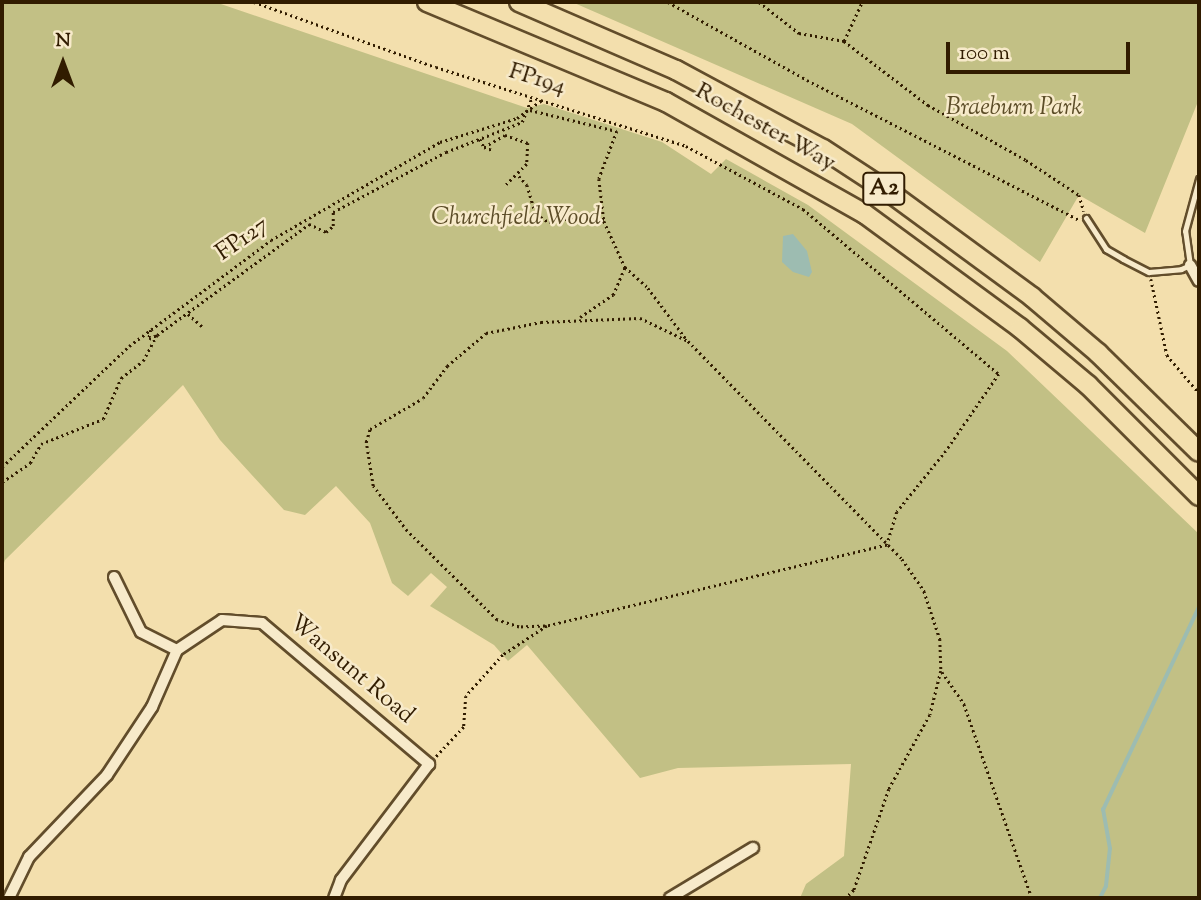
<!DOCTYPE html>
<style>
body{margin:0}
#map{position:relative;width:1201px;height:900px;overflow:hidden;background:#f3dfad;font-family:"Sorts Mill Goudy",serif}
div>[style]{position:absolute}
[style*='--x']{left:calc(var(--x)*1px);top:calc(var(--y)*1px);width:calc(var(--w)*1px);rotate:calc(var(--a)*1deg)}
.green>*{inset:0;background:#c2c085}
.water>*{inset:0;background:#9dbcb1}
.stream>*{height:3.5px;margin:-1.75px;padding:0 1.75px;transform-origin:1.75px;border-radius:1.75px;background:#9dbcb1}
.path>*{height:2.5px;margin-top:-1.25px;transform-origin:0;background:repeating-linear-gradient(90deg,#311c00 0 2px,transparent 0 5.5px)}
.roads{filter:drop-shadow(2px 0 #624d2b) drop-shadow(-2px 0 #624d2b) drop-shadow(0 2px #624d2b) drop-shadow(0 -2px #624d2b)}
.lane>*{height:5px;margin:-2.5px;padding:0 2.5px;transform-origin:2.5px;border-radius:2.5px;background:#f7eaca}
.street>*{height:10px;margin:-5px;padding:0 5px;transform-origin:5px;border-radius:5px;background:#f7eaca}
.highway>*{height:18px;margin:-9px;padding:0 9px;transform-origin:9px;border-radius:9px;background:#f3dfad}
span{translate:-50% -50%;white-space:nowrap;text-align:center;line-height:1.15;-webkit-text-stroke:5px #f7eaca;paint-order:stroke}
.shield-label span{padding:2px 5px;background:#f7eaca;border:2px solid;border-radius:5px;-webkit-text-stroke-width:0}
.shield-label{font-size:23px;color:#311c00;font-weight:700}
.street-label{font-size:24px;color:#311c00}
.park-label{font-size:24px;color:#5c4d28;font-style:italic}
.frame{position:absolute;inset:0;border:4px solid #311c00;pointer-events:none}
.north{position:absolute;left:28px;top:28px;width:70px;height:70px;-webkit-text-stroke:5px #f7eaca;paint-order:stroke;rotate:0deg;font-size:19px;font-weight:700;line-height:28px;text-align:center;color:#311c00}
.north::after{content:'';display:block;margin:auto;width:24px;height:32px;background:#311c00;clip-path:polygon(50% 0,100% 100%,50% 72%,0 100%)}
.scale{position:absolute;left:946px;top:42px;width:184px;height:32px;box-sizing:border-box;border:4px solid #311c00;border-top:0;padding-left:9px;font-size:21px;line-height:24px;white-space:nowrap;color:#311c00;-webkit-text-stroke:5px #f7eaca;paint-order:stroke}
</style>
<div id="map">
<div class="green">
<i style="clip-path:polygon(2px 2px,215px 2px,527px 108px,544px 104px,662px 142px,711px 174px,726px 159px,808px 205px,1007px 351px,1199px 534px,1199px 898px,800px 898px,806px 884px,844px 856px,851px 764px,678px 768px,640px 778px,527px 645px,508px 661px,494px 645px,430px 606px,447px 587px,431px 573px,408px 596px,392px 583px,370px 523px,336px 486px,305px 515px,284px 510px,220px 440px,183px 385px,5px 560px,2px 569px)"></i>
<i style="clip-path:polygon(572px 2px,1199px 2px,1199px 99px,1145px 233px,1079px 195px,1040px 262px,852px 124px)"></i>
</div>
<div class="water">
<i style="clip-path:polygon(793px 234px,807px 251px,812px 272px,809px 277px,793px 272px,782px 262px,783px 236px)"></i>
</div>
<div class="stream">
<i style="--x:1100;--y:898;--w:13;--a:-63"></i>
<i style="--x:1106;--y:886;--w:37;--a:-84"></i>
<i style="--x:1110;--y:849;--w:40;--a:-100"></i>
<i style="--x:1103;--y:810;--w:225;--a:-64.7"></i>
</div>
<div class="path">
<i style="--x:254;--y:2;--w:193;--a:19.7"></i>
<i style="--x:436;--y:67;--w:262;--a:17.5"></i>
<i style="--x:686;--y:146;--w:133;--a:28.3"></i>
<i style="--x:803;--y:209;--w:256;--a:40.1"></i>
<i style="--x:999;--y:374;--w:93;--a:124.5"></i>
<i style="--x:946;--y:451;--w:78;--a:128.8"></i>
<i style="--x:897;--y:512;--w:34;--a:107"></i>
<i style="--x:887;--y:545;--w:350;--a:166.6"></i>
<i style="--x:547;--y:626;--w:53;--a:146.6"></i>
<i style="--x:503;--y:655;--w:55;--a:132.1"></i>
<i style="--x:466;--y:696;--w:31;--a:94"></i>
<i style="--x:464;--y:727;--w:41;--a:133"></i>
<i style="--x:668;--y:2;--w:159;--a:29.3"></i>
<i style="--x:807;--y:80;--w:306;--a:27.2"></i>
<i style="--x:759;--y:2;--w:51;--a:37.8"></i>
<i style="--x:799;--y:33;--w:46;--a:10.1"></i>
<i style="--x:844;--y:41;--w:106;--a:37.3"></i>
<i style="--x:928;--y:105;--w:112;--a:29.3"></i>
<i style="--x:1026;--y:160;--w:64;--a:33.4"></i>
<i style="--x:1079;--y:195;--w:17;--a:73"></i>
<i style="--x:844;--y:41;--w:43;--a:-65.2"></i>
<i style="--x:530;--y:110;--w:89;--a:13.6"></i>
<i style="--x:617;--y:131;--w:51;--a:110.6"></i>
<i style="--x:599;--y:179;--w:42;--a:83.2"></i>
<i style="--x:604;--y:221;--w:51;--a:65.5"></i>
<i style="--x:625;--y:267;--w:31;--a:42"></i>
<i style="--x:648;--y:288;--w:65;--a:53.1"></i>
<i style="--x:480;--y:139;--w:9;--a:63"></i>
<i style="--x:484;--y:147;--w:24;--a:-30"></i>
<i style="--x:505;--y:135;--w:24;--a:19"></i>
<i style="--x:528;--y:143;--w:21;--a:93"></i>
<i style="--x:527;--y:164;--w:31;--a:135"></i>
<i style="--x:484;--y:147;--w:9;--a:21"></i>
<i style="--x:519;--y:176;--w:12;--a:48"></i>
<i style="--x:527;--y:185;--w:30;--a:73"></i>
<i style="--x:536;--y:214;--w:15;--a:32"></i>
<i style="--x:549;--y:222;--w:32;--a:-9"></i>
<i style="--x:581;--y:217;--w:23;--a:10"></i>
<i style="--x:1151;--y:279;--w:78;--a:78.1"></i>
<i style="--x:1167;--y:355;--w:50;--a:49.9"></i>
<i style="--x:188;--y:314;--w:20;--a:41"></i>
<i style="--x:580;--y:317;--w:40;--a:-34"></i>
<i style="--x:613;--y:295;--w:30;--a:-67"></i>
<i style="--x:151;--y:330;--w:9;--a:103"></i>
<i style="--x:149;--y:339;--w:9;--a:-27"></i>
<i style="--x:2;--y:467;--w:175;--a:-43.6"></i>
<i style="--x:129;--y:346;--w:177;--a:-36.7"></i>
<i style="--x:271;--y:240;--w:195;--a:-30.1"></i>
<i style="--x:440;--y:142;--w:81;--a:-17.3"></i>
<i style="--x:517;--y:118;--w:31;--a:-36"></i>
<i style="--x:2;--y:482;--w:34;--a:-34"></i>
<i style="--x:30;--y:463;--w:22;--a:-60"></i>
<i style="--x:41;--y:444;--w:67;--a:-22"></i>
<i style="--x:103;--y:419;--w:45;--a:-66.3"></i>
<i style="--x:121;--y:378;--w:28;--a:-38"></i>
<i style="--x:143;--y:361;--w:30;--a:-62"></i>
<i style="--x:157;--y:335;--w:188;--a:-36.1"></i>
<i style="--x:309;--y:224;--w:19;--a:25"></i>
<i style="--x:326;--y:232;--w:9;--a:-41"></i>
<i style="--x:333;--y:226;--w:14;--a:-90"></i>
<i style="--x:333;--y:212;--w:128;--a:-28"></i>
<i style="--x:446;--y:152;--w:82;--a:-21.5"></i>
<i style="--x:522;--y:122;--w:27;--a:-68"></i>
<i style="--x:545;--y:626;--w:26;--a:178"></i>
<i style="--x:519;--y:627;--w:23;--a:-162"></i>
<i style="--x:497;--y:620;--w:127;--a:-135.3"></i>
<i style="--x:407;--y:531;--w:56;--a:-127.1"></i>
<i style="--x:373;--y:486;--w:45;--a:-99"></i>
<i style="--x:366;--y:442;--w:14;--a:-73"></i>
<i style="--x:370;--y:429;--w:61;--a:-30.3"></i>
<i style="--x:423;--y:398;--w:40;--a:-53"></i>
<i style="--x:447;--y:366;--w:51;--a:-40.2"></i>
<i style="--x:486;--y:333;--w:56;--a:-11.3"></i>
<i style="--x:541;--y:322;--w:99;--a:-2.3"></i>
<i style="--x:640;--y:318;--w:53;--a:25.6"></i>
<i style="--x:688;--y:341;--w:305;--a:45.5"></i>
<i style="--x:902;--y:559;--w:39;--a:55"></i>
<i style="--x:924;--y:591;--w:51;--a:71.6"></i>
<i style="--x:940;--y:639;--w:32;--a:88"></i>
<i style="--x:941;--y:671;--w:45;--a:104"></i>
<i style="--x:930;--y:715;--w:85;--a:119"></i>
<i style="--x:889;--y:789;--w:107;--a:109.1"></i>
<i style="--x:854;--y:890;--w:11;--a:135"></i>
<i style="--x:942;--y:672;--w:39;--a:55"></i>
<i style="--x:964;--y:704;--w:206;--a:70.7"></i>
</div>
<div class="roads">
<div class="lane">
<i style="--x:1086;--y:218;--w:37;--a:57"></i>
<i style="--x:1106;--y:249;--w:20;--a:30"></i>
<i style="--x:1123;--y:259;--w:29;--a:27"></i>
<i style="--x:1149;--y:272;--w:32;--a:-5"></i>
<i style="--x:1181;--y:269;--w:10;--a:-24"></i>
<i style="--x:1190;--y:265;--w:34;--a:-98"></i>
<i style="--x:1185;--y:231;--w:54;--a:-74.9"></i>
</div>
<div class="street">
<i style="--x:1190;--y:265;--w:18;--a:61"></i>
<i style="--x:114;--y:577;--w:61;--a:63.9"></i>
<i style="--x:141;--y:632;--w:40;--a:26.6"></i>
<i style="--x:9;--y:898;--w:46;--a:-64"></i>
<i style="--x:29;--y:857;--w:113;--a:-46.4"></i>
<i style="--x:107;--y:775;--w:82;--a:-56.5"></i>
<i style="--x:152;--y:707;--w:62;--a:-66.3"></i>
<i style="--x:177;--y:650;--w:54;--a:-33.7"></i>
<i style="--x:222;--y:620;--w:40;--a:4.3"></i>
<i style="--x:262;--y:623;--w:219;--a:40.2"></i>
<i style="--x:429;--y:764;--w:146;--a:127.2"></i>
<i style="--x:341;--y:880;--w:19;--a:111"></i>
<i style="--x:670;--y:898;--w:97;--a:-31.1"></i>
</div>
<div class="highway">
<i style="--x:427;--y:2;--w:259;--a:22.7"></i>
<i style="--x:666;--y:102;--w:228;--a:29.4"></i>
<i style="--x:865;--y:214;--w:192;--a:36.3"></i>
<i style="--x:1020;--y:328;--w:89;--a:40"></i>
<i style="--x:1088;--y:385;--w:157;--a:45"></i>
<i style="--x:519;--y:2;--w:171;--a:23.4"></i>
<i style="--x:676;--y:70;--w:167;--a:28.3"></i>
<i style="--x:823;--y:149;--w:82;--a:33.1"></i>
<i style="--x:892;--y:194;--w:174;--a:36.3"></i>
<i style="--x:1032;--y:297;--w:87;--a:40.3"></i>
<i style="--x:1098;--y:353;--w:141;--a:44.4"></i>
</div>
</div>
<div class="shield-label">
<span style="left:884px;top:189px">A2</span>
</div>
<div class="street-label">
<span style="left:537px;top:80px;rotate:17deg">FP194</span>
<span style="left:765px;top:128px;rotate:29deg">Rochester Way</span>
<span style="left:243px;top:240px;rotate:-35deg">FP127</span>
<span style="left:351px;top:670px;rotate:40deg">Wansunt Road</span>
</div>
<div class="park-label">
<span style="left:1014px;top:109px">Braeburn Park</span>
<span style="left:516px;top:219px">Churchfield Wood</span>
</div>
<div class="frame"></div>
<div class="north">N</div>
<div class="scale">100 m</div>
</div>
